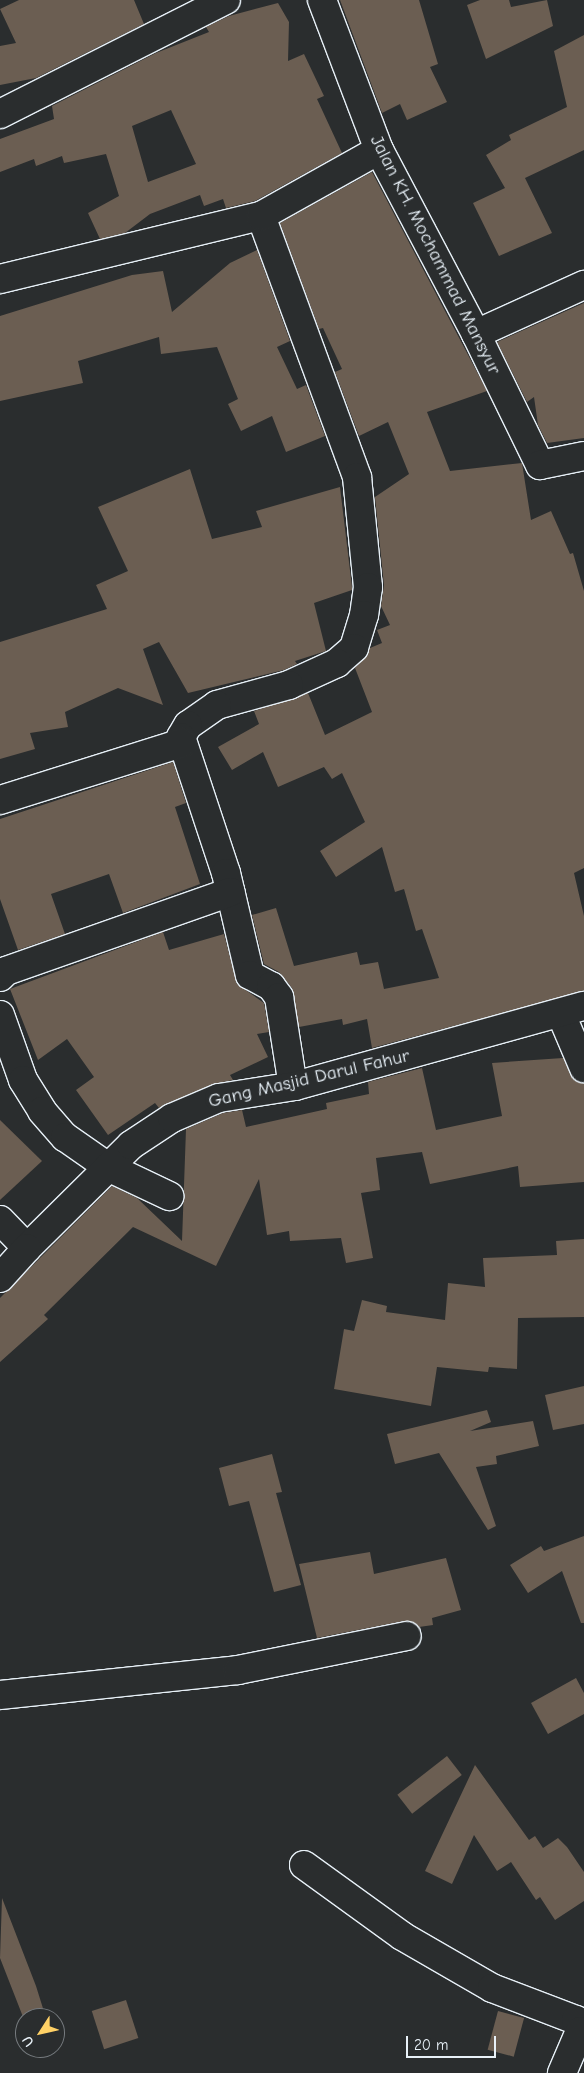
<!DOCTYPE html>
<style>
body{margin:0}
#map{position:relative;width:584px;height:2073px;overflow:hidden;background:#2a2d2e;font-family:"Comic Neue",sans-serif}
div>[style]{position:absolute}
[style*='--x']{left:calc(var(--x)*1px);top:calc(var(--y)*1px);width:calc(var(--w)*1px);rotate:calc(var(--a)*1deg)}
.building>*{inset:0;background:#6b5e52;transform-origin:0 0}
.roads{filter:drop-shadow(1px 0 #e8f1f8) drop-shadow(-1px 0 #e8f1f8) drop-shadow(0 1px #e8f1f8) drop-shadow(0 -1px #e8f1f8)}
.street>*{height:28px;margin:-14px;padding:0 14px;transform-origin:14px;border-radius:14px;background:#2a2d2e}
span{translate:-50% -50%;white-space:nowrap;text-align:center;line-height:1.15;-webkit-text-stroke:4px #2a2d2e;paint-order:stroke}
.street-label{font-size:19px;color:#e8f1f8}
.north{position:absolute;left:15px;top:2008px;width:50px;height:50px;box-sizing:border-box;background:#2a2d2e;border:1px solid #767b7f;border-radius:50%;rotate:235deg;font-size:14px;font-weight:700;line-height:20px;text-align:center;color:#e8f1f8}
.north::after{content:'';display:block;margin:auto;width:18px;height:22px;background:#ffd166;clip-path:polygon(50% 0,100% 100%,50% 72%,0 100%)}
.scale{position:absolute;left:406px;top:2036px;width:90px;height:22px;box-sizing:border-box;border:2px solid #e8f1f8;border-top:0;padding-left:6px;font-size:15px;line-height:18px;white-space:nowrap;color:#e8f1f8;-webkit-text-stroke:4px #2a2d2e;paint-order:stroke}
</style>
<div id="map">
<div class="building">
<i style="clip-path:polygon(19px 0,134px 0,144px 24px,36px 78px,0 85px,0 46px,16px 43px,0 9px)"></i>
<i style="clip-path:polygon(340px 0,419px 0,438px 64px,430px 67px,447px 102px,407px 120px,400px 104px,382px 113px)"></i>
<i style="clip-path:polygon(480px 0,509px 0,511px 7px,547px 0,553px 26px,486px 59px,467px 5px)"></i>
<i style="clip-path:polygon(evenodd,278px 3px,289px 22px,288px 61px,304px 54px,324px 96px,317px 99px,342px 153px,255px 201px,226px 208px,223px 199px,204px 206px,200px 195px,150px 214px,125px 233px,100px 239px,88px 213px,119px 196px,106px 154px,64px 163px,62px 156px,36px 166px,34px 159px,0 172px,0 139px,54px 119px,52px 106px,156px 53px,209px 32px,206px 27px,229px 16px,278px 3px,171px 110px,196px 164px,148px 182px,132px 126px,171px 110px)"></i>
<i style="clip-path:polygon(584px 35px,584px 150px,525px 178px,552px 233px,499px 256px,473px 203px,505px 188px,486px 155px,511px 140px,509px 135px,567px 107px,554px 51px)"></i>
<i style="clip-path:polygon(372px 172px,487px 391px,427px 412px,450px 471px,522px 463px,531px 520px,551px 511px,570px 554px,573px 553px,584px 591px,584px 868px,574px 873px,584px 916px,584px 991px,372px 1048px,367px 1019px,343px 1025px,342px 1019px,299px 1027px,292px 988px,279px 972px,264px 964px,252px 915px,276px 908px,294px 966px,357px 952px,360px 965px,378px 962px,384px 989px,439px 978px,422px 929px,416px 931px,404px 889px,395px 892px,382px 847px,336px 877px,320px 851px,365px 822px,342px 773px,332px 779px,324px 767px,278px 787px,263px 752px,232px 770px,218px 747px,259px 724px,254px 711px,308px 693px,325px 735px,372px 712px,355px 668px,370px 648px,382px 643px,377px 630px,390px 625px,381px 606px,384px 585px,375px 497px,409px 474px,388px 422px,359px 436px,335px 372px,342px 369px,323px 328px,319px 329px,280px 223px)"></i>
<i style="clip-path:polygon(257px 250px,290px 341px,277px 347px,297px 389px,306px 385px,325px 436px,286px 452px,272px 416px,241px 431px,228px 404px,238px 399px,217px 347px,161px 354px,159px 337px,78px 361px,83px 383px,0 401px,0 316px,132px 275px,163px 271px,172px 312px,230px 263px)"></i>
<i style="clip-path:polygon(584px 303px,584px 438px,547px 443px,538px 425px,534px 397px,527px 402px,497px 342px)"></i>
<i style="clip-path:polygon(190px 469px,212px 539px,262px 527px,256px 511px,340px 487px,352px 587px,352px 590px,314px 603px,326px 651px,295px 661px,297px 664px,284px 670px,188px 693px,159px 642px,143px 649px,163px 705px,118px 688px,65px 712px,68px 727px,30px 733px,35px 749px,0 759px,0 642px,107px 609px,96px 585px,128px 571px,98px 507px)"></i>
<i style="clip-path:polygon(173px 762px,186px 803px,175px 807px,200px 884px,123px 913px,109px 874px,51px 894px,65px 934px,18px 950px,0 899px,0 819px)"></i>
<i style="clip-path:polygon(163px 932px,169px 950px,224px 934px,237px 984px,264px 1003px,269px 1032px,257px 1034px,268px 1057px,230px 1075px,233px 1080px,213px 1084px,159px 1108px,155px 1103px,108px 1135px,76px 1090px,94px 1077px,67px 1039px,38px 1060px,10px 989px)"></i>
<i style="clip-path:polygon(563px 1058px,574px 1080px,584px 1083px,584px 1182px,520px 1187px,518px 1166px,430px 1184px,422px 1152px,376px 1158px,380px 1190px,361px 1193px,373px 1258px,346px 1263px,341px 1238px,290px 1241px,289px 1231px,267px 1235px,259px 1179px,216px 1266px,133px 1227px,44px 1315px,48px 1319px,0 1362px,0 1298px,112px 1186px,137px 1198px,182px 1241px,186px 1129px,223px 1113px,242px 1110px,246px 1127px,327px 1109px,326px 1103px,369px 1094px,368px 1082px,422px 1068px,436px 1130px,502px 1116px,492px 1063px)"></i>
<i style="clip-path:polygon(0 1120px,42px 1161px,0 1200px)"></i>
<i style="clip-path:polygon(584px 1239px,584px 1317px,518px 1318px,517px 1369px,489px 1367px,488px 1372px,437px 1367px,431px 1406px,334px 1389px,344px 1329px,354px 1331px,362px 1300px,387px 1306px,386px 1312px,445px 1320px,448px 1283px,485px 1287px,483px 1258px,557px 1255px,556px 1241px)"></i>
<i style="clip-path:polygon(584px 1386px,584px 1424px,553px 1430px,545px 1395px)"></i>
<i style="clip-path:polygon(487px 1410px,491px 1422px,470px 1431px,533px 1421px,539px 1446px,496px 1456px,497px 1464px,476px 1467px,496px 1526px,488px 1530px,439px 1453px,395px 1464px,387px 1434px)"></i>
<i style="clip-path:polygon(272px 1454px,282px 1492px,276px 1493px,301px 1585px,274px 1592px,249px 1501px,229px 1506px,219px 1468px)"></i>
<i style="clip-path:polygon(584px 1536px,584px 1623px,581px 1623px,562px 1571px,528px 1593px,510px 1565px,541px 1546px,544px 1551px)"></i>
<i style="clip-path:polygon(370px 1552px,374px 1574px,446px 1558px,461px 1610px,432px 1618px,433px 1625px,419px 1627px,404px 1621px,317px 1638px,299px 1564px)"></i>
<i style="clip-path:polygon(576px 1678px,584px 1693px,584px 1714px,548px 1734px,531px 1703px)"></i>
<i style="left:447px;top:1756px;width:24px;height:63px;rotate:52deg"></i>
<i style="clip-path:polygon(475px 1765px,529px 1840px,535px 1836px,543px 1848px,558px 1838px,567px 1847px,584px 1872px,584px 1901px,555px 1920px,540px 1897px,536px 1900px,511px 1862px,497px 1871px,474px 1835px,452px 1884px,425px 1871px)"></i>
<i style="clip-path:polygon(2px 1898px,36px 1986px,46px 2018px,25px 2018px,25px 2022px,0 1958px)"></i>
<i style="left:126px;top:2000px;width:40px;height:36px;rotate:72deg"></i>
<i style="left:498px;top:2011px;width:27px;height:40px;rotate:15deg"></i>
</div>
<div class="roads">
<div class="street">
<i style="--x:322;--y:0;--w:160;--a:69.2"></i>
<i style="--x:379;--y:150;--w:208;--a:62.2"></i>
<i style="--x:476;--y:334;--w:146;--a:64"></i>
<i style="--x:540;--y:465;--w:45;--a:-11.6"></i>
<i style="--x:0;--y:114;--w:253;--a:-26.8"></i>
<i style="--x:261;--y:216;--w:278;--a:69.8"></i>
<i style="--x:357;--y:477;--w:111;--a:84.3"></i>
<i style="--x:368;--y:587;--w:28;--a:98"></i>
<i style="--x:364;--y:615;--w:34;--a:107"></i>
<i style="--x:354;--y:648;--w:23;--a:139"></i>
<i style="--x:337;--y:663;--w:53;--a:155.4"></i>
<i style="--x:289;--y:685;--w:75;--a:164.5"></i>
<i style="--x:217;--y:705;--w:35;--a:145"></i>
<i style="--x:188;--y:725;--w:14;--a:120"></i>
<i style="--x:181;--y:737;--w:143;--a:71.7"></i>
<i style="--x:226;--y:873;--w:105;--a:76.8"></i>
<i style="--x:250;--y:975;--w:24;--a:28"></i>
<i style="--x:271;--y:986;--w:14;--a:54"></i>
<i style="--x:279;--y:997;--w:90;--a:81.1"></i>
<i style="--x:0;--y:279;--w:268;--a:-13.6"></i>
<i style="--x:261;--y:216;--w:135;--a:-29.2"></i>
<i style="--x:476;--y:334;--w:119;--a:-24.4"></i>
<i style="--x:0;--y:800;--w:191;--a:-17.4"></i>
<i style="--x:0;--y:977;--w:8;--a:-45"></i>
<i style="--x:6;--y:971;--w:238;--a:-19.4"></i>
<i style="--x:561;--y:1014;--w:59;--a:66.9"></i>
<i style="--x:0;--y:1015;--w:69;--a:70.5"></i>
<i style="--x:23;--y:1080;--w:36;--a:58"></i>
<i style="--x:42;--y:1111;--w:35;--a:49"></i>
<i style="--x:65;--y:1137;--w:52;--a:34.9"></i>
<i style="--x:108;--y:1167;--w:68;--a:25.4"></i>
<i style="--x:0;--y:1220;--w:39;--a:46"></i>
<i style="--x:27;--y:1248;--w:146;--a:-44.7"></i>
<i style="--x:131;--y:1145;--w:49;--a:-33.4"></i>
<i style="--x:172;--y:1118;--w:51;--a:-23.1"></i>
<i style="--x:219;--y:1098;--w:77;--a:-9"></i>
<i style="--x:295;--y:1086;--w:300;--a:-15.5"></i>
<i style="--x:0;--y:1278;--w:40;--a:-48"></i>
<i style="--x:0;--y:1695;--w:239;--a:-6"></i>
<i style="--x:238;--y:1670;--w:172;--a:-11.4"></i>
<i style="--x:304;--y:1865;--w:121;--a:35.9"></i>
<i style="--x:402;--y:1936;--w:104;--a:30"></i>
<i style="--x:492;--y:1988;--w:90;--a:20.9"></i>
<i style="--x:576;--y:2020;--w:12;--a:70"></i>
<i style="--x:580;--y:2031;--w:46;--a:113.2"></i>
</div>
</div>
<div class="street-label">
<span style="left:435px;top:255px;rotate:63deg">Jalan KH. Mochammad Mansyur</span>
<span style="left:309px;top:1079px;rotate:-13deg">Gang Masjid Darul Fahur</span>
</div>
<div class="north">U</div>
<div class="scale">20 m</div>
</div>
